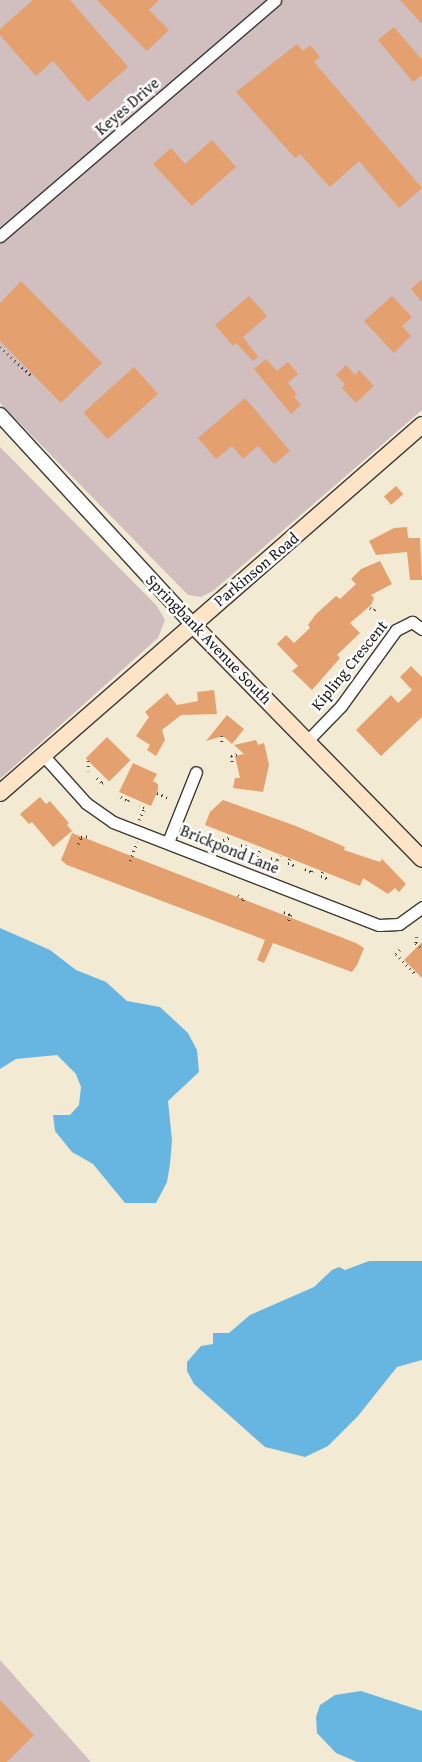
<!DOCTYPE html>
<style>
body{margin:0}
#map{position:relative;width:422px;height:1762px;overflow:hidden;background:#f3ead4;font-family:"Gentium Book Plus",serif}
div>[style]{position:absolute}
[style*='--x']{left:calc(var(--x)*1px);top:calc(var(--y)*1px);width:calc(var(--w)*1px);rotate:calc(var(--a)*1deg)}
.industrial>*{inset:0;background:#d1bfbf}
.water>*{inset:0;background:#67b5e1}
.building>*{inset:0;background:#e4a06e;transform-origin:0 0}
.path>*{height:2.5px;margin-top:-1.25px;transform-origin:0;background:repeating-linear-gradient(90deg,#3c3b38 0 1px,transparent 0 5px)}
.roads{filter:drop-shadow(1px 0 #3c3b38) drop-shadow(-1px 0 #3c3b38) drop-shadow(0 1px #3c3b38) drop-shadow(0 -1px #3c3b38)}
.minor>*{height:11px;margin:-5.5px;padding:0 5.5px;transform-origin:5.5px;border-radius:5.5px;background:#fff}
.tertiary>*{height:14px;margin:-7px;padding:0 7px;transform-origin:7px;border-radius:7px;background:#fff}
.secondary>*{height:16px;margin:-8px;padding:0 8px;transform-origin:8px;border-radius:8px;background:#fee4c6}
span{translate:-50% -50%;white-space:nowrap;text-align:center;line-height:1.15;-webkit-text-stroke:5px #fff;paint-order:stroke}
.street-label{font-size:16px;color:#1c1c1c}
</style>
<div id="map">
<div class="industrial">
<i style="clip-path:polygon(0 0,422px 0,422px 410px,213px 591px,201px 597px,188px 595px,0 403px)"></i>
<i style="clip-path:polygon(0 447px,157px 606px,165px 620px,158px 638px,0 779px)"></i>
<i style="clip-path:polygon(0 1660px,91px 1762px,0 1762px)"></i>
</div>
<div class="water">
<i style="clip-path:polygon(0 928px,50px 950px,76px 970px,106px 982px,127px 1001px,160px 1007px,188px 1033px,197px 1050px,199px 1072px,168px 1101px,172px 1140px,170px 1164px,167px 1182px,156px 1203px,125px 1203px,93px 1164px,72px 1152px,55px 1131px,53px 1115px,70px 1115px,79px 1105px,81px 1087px,76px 1074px,57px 1055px,16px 1059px,0 1069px)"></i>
<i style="clip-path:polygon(369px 1261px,422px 1261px,422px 1360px,397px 1367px,358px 1416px,328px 1446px,305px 1457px,265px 1447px,194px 1384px,187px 1371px,187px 1362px,201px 1346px,213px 1344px,213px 1333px,229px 1333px,250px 1315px,314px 1287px,332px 1270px,339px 1267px,345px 1270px)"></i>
<i style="clip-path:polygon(361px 1691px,422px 1711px,422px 1762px,357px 1762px,336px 1753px,317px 1733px,316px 1717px,320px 1705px,335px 1695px)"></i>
</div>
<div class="building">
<i style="clip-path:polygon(33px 0,70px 0,128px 67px,88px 102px,53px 61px,36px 76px,0 35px,0 29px)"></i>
<i style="clip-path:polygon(97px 0,159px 0,149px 10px,169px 30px,147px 51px)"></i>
<i style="clip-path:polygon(400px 0,422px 0,422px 24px)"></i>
<i style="clip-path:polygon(394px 27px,422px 60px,422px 75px,413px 82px,378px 40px)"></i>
<i style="clip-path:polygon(297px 44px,303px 51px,310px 45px,320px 57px,314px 62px,422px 188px,399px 208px,359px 161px,330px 187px,300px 154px,295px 158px,236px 92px)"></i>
<i style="clip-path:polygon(212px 140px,236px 167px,192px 206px,153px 164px,171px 148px,185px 164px)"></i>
<i style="clip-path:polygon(422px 279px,422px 302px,411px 289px)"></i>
<i style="clip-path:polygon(21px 281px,102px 363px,61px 403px,0 341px,0 303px)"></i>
<i style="clip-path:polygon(249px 296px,267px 316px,243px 337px,258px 357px,253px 361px,236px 343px,233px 346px,215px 325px)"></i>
<i style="clip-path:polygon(392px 296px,412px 317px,402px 326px,411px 336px,394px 353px,364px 321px)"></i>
<i style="clip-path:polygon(266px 359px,277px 371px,288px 362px,298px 374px,288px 383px,297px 394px,294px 397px,301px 405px,291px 414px,254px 369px)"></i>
<i style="clip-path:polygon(346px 365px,355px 375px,359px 370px,374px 386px,356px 403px,342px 388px,345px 384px,336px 375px)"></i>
<i style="left:134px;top:367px;width:36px;height:68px;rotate:48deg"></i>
<i style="clip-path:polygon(245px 398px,290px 451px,274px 464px,258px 446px,243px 459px,232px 446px,216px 459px,198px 438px)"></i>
<i style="left:396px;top:486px;width:11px;height:16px;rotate:49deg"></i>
<i style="clip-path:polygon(407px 527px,408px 538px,420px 538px,422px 580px,410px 580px,407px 552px,376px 555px,369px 541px,394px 528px)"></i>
<i style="clip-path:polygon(380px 561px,392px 584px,371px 595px,374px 598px,371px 605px,350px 623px,360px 633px,337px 655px,340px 658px,312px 690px,292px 671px,298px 666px,277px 644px,286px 635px,294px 643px,310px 628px,308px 625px,316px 614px,336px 596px,340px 599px,356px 584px,351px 579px,361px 569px)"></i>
<i style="clip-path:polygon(411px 666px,422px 677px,422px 717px,381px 756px,356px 730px,391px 695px,398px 703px,412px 690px,400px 677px)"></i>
<i style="clip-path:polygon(214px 690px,217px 714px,181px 715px,162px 730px,165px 740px,156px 756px,147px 750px,150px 745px,136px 736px,149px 717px,145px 712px,167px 693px,177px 705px,198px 701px,197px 692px)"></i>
<i style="clip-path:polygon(227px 715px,244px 729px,232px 744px,223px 736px,206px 741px)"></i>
<i style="left:107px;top:737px;width:33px;height:30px;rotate:45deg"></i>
<i style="clip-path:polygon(256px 740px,258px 745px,264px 743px,269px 765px,263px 792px,233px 788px,235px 778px,240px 778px,235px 756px,244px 754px,234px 745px)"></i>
<i style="clip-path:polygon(133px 763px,157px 774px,153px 781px,158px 784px,158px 790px,151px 806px,119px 792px)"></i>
<i style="clip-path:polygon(40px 797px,46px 804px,50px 801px,69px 823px,67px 825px,72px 831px,53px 847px,32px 822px,29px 824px,20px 814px)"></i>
<i style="clip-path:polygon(223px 800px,296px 826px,345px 847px,344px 850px,380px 862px,382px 859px,406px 884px,399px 892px,395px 888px,388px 894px,363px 878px,360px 886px,205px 825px,210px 812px)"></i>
<i style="clip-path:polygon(72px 833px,356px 943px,364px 948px,357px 965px,352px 972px,273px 943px,264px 963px,257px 960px,265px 940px,67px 865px,61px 860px)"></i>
<i style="clip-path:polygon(422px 942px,422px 978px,404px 960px)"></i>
<i style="clip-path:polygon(0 1700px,34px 1735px,7px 1762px,0 1762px)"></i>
</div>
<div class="path">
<i style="--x:0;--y:347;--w:43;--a:42.2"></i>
<i style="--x:370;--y:608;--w:4;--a:27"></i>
<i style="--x:374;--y:610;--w:4;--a:-45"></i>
<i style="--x:222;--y:736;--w:9;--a:90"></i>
<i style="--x:88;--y:761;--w:10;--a:84"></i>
<i style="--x:232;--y:762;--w:6;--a:-99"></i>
<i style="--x:231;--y:756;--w:6;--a:-18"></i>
<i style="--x:97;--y:778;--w:7;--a:45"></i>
<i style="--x:102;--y:783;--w:4;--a:-34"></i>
<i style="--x:157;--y:793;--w:14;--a:25"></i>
<i style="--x:121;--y:797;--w:8;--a:30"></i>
<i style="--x:128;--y:801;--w:4;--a:-63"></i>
<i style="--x:139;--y:820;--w:13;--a:-67"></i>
<i style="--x:144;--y:808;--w:5;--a:-158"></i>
<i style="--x:223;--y:840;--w:9;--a:-21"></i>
<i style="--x:78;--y:844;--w:8;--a:-67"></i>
<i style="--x:81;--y:837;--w:10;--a:-6"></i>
<i style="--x:241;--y:845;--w:5;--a:11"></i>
<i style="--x:246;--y:846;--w:2;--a:-63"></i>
<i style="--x:271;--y:858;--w:6;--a:18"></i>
<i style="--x:277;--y:860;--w:5;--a:-53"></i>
<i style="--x:290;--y:859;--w:4;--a:117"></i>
<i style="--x:288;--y:863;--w:9;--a:21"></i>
<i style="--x:130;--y:861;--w:20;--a:-70"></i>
<i style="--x:255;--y:861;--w:13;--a:-67"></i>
<i style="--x:305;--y:869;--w:8;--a:23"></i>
<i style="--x:312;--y:872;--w:3;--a:-72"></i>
<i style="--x:323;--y:872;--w:4;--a:117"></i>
<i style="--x:321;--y:876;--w:9;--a:21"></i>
<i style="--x:238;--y:895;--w:8;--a:40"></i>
<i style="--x:244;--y:900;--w:4;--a:104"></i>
<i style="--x:284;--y:912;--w:8;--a:23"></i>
<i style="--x:291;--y:915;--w:9;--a:111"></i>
<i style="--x:417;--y:937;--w:6;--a:99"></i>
<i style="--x:416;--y:943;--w:8;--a:45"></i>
<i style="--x:400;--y:950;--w:6;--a:135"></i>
<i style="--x:396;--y:954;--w:28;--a:46"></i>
</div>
<div class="roads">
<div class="minor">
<i style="--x:0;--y:236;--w:362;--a:-40.6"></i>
<i style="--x:307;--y:741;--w:49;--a:-45.8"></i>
<i style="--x:341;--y:706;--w:94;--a:-54.1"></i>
<i style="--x:396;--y:630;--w:18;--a:-27"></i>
<i style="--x:412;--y:622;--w:12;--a:35"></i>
<i style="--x:43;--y:755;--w:64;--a:48.1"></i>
<i style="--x:86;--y:803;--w:33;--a:35"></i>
<i style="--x:113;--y:822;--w:285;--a:21.2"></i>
<i style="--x:379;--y:925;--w:20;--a:-3"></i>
<i style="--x:399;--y:924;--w:29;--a:-36"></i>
<i style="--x:168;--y:842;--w:75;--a:-68.2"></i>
</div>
<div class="tertiary">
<i style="--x:0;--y:415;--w:282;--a:47.4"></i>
</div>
<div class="secondary">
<i style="--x:191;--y:623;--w:330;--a:45.6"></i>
<i style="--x:0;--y:793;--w:560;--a:-41.09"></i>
</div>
</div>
<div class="street-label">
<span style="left:127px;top:106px;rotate:-41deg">Keyes Drive</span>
<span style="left:256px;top:569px;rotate:-40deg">Parkinson Road</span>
<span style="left:209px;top:639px;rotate:46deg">Springbank Avenue South</span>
<span style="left:349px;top:665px;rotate:-51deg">Kipling Crescent</span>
<span style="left:230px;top:849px;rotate:22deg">Brickpond Lane</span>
</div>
</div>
